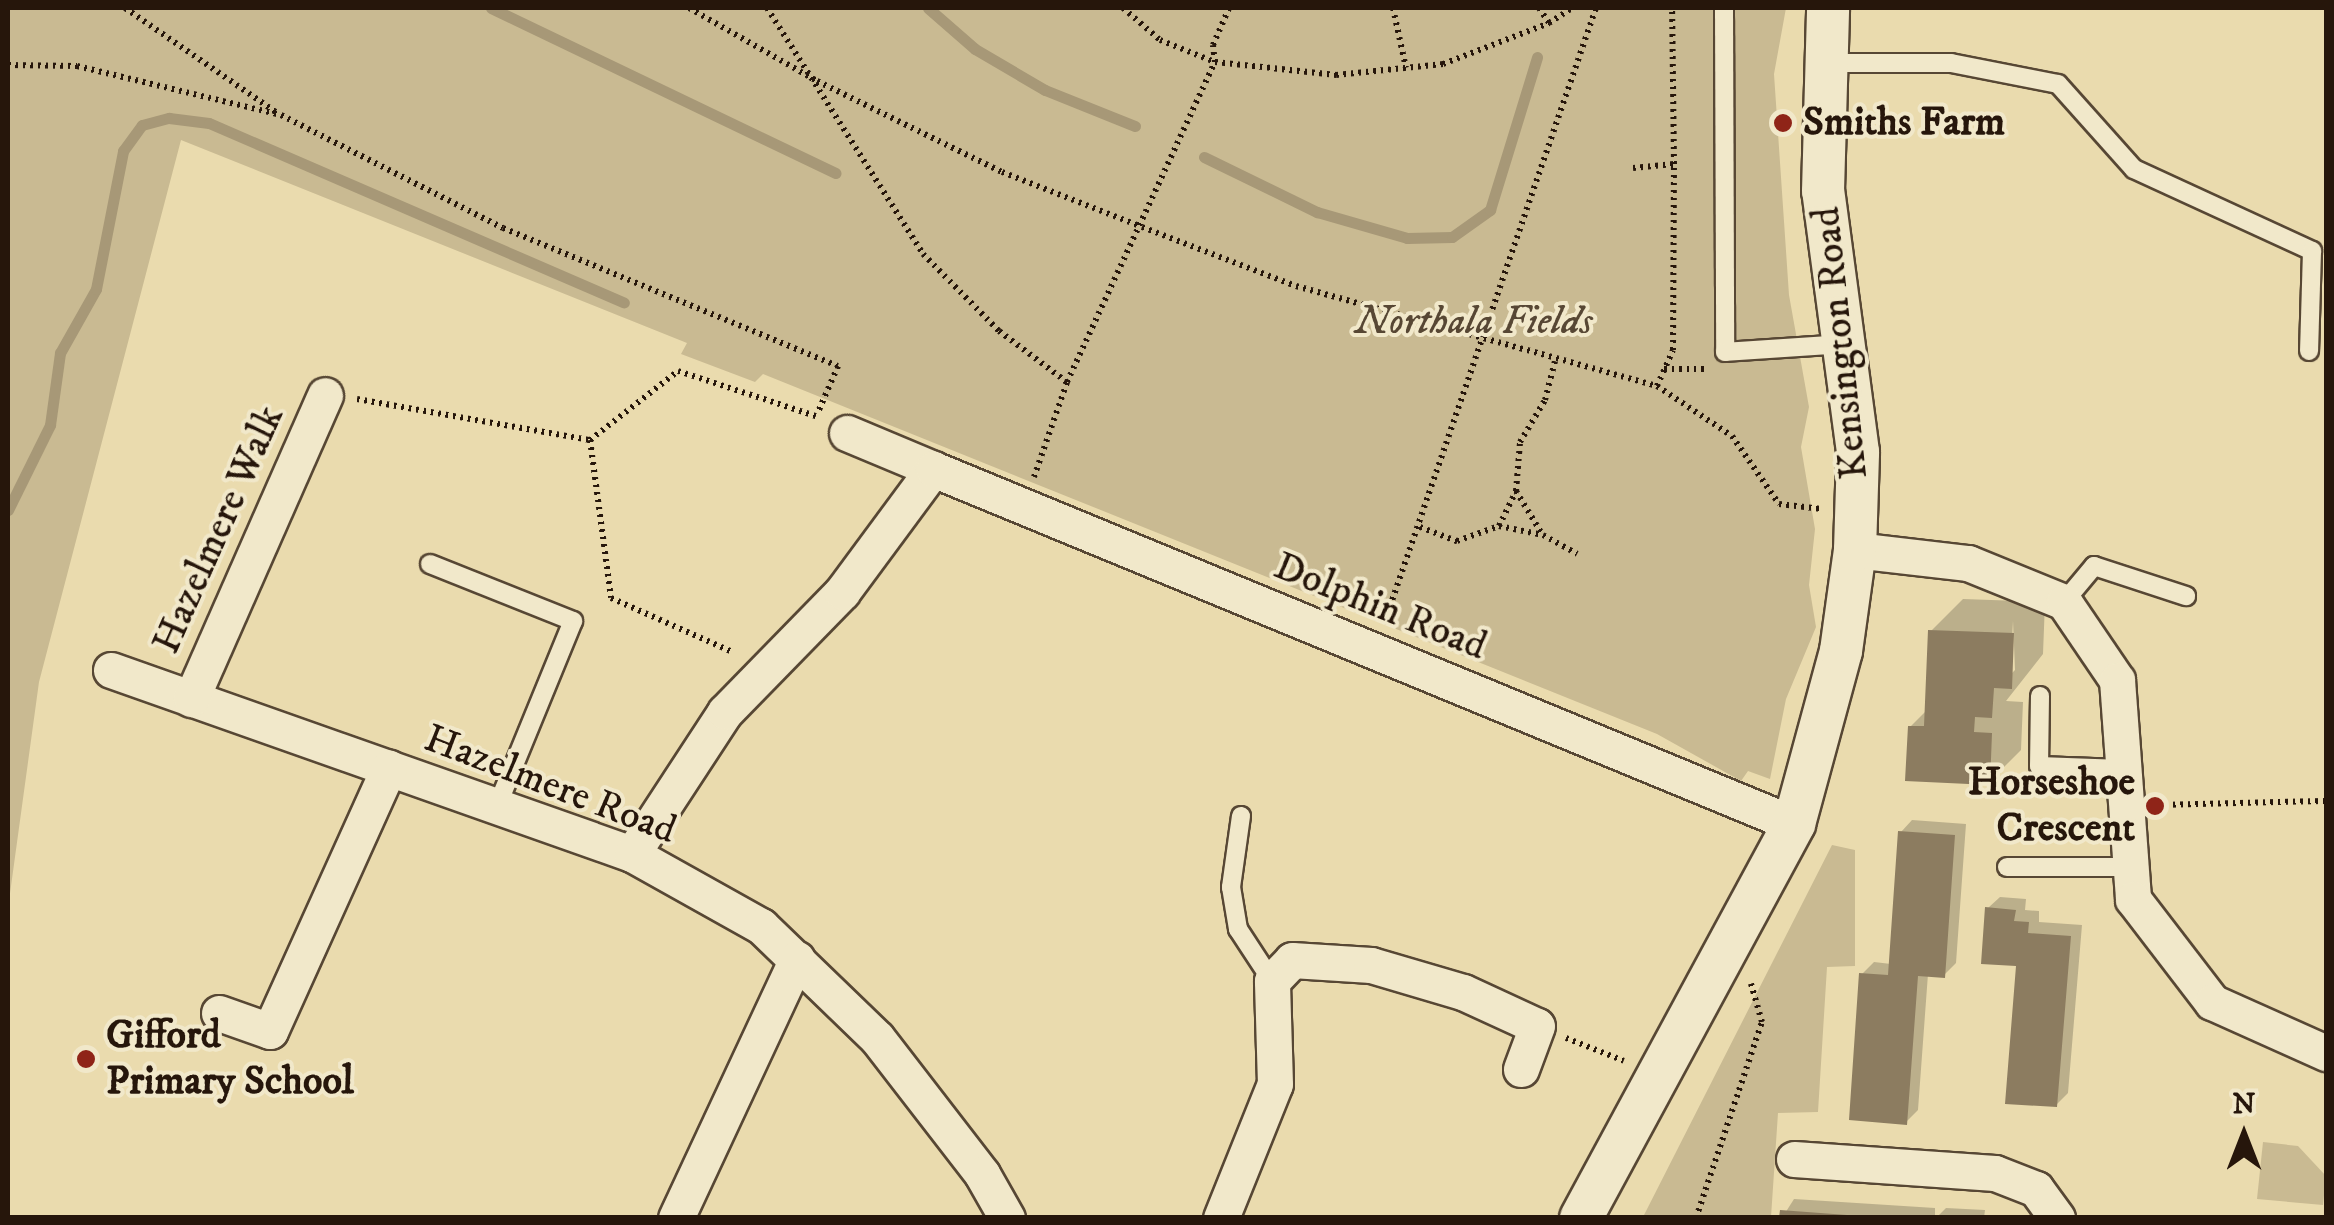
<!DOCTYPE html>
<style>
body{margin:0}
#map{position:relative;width:2334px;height:1225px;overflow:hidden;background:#eadbae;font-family:"IM FELL DW Pica",serif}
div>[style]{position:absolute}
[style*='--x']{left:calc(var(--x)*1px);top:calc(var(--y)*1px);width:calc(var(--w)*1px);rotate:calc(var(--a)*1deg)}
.green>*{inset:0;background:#c9ba92}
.shadow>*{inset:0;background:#0003}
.stream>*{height:11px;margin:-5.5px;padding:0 5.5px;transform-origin:5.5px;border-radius:5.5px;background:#a79877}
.building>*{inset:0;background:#8c7c60}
.path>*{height:6px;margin-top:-3px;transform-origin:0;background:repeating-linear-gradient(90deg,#26160b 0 2.5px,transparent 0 7.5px)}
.roads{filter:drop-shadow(2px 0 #574734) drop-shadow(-2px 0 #574734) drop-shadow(0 2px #574734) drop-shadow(0 -2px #574734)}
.service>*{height:18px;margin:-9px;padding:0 9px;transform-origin:9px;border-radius:9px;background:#f1e8ca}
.minor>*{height:35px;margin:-17.5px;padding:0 17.5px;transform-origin:17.5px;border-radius:17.5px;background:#f1e8ca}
.tertiary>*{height:42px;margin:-21px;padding:0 21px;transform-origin:21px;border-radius:21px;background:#f1e8ca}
.dots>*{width:28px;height:28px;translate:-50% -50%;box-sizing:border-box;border:5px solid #f1e8ca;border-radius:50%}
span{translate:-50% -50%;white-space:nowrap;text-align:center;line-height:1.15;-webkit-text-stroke:8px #f1e8ca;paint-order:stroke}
.poi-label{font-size:40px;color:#26160b;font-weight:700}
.left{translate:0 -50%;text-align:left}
.right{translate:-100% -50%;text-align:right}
.park-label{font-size:40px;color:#574734;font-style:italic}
.street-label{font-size:40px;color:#26160b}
.frame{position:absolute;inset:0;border:10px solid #26160b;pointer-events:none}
.north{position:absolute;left:2194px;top:1085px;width:100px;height:100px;-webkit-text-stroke:8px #f1e8ca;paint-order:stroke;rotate:0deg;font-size:28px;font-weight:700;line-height:40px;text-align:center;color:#26160b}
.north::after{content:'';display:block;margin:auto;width:35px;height:45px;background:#26160b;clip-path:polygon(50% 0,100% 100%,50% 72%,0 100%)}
</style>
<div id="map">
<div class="green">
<i style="clip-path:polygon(8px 8px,1786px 8px,1774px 74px,1789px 295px,1809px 407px,1801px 447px,1815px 529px,1809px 585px,1816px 627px,1786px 699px,1770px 779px,1748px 771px,1741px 781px,1657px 734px,763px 374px,755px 382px,681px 354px,687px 343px,181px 140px,39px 682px,8px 908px)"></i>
<i style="clip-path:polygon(1832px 845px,1855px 850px,1855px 966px,1827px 967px,1818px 1112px,1778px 1113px,1771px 1217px,1643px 1217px)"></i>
<i style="clip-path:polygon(2263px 1142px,2298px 1146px,2326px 1176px,2323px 1205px,2257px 1199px)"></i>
</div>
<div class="shadow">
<i style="clip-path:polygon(evenodd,1963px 599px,2045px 602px,2043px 654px,2006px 701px,2023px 702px,2021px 750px,1989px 782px,1910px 727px,1927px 710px,1931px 631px,1963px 599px,2013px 621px,2015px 670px,2010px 675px,2013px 621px)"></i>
<i style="clip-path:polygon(1912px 820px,1966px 824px,1956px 963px,1944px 975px,1928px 974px,1918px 1110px,1906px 1122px,1862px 974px,1874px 962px,1891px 964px,1901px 832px)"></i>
<i style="clip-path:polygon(2000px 897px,2026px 899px,2025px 910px,2039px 911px,2039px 922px,2082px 925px,2068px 1093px,2056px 1105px,2018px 964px,1988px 908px)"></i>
<i style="clip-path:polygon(1794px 1199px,1935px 1208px,1935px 1218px,1782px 1218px)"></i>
<i style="clip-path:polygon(1946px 1208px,1985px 1210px,1984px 1218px,1936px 1218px)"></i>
</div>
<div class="stream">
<i style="--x:491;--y:8;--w:382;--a:25.6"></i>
<i style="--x:928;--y:8;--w:62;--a:41.1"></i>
<i style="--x:975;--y:49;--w:81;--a:30.4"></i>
<i style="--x:1045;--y:90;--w:97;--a:21.8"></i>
<i style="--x:1204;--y:157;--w:126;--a:26"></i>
<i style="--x:1317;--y:212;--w:94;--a:16.1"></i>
<i style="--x:1407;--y:238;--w:45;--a:-1.3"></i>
<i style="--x:1452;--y:237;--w:47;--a:-35.4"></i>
<i style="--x:1490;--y:210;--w:160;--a:-72.9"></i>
<i style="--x:8;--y:510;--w:95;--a:-63.7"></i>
<i style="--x:50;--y:425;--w:73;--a:-82.1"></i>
<i style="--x:60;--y:353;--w:73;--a:-60.6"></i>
<i style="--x:96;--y:289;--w:141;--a:-78.9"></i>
<i style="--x:123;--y:151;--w:32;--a:-54"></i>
<i style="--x:142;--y:125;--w:28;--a:-15"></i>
<i style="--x:169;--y:118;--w:40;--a:7.1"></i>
<i style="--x:209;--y:123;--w:452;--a:23.4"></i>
</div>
<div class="building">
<i style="clip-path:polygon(1928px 630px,2014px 633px,2012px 689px,1994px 688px,1992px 718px,1975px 717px,1974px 732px,1992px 733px,1990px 785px,1905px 781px,1908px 726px,1924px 726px)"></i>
<i style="clip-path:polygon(1898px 831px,1955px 835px,1945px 978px,1918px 976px,1907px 1125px,1849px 1120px,1859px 973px,1888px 975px)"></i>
<i style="clip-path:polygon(1985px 907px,2016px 910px,2014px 921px,2029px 922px,2028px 933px,2071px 936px,2057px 1107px,2005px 1104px,2016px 966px,1981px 964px)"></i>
<i style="clip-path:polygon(1780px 1210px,1847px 1215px,1847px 1218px,1779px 1218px)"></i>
</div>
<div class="path">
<i style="--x:125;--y:8;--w:183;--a:34.6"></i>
<i style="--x:689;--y:8;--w:147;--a:29.7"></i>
<i style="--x:817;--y:81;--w:206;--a:26.2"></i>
<i style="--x:1002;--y:172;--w:150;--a:21.4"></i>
<i style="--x:1142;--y:227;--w:165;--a:21"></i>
<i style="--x:1296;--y:286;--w:375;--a:15.5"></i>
<i style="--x:1657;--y:386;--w:90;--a:33.7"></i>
<i style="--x:1732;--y:436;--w:83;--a:55.3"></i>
<i style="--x:1779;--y:504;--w:43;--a:6.6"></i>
<i style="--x:767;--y:8;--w:291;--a:57.6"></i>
<i style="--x:923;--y:254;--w:108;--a:45.4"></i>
<i style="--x:999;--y:331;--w:85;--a:36.9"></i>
<i style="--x:1123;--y:8;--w:49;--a:40.9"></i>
<i style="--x:1160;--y:40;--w:59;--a:21.8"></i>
<i style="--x:1215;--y:62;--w:17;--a:-97"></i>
<i style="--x:1213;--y:45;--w:40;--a:-66.6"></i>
<i style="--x:1393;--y:8;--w:61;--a:77.8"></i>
<i style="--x:1539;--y:8;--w:18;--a:56"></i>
<i style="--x:8;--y:65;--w:69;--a:0.8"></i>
<i style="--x:77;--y:66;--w:210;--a:13.5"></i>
<i style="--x:281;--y:115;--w:249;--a:27"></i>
<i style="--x:503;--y:228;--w:362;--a:22.4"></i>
<i style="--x:838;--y:366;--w:48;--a:113.4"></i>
<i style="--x:1633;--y:168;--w:41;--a:-5.6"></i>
<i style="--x:1674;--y:164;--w:156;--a:-90.7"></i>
<i style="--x:1664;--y:369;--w:43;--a:0"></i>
<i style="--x:1657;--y:386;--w:39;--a:-66"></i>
<i style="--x:1673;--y:350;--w:186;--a:-89.7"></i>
<i style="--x:357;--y:399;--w:237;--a:10"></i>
<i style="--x:590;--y:440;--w:112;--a:-38.1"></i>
<i style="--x:678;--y:371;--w:145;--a:18.1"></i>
<i style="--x:590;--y:440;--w:159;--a:82.4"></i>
<i style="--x:611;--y:598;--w:133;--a:23.9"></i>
<i style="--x:1034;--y:477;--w:101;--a:-70.8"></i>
<i style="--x:1067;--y:382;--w:353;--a:-65.2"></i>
<i style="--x:1215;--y:62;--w:122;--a:6.1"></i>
<i style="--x:1336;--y:75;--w:108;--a:-5.9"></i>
<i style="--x:1443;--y:64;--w:114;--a:-21.1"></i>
<i style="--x:1549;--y:23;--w:27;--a:-33"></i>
<i style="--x:1516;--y:491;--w:50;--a:58.8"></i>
<i style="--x:1499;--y:526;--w:45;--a:11.6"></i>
<i style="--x:1543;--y:535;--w:39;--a:29"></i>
<i style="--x:1420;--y:527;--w:40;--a:21"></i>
<i style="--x:1457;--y:541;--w:45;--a:-19.7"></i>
<i style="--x:1499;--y:526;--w:39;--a:-64"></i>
<i style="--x:1516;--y:491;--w:49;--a:-85.3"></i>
<i style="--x:1520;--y:442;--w:49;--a:-59.2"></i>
<i style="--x:1545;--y:400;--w:40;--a:-75.6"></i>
<i style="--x:1385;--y:621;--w:648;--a:-71.01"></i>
<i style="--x:2158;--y:805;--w:168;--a:-1.4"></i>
<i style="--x:1566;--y:1038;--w:62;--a:21.6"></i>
<i style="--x:1696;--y:1218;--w:207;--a:-71.4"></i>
<i style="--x:1762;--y:1022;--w:40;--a:-106"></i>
</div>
<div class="roads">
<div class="service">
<i style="--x:1724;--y:8;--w:344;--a:89.8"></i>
<i style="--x:1725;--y:352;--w:122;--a:-3.8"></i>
<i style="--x:1826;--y:63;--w:125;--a:0"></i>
<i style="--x:1951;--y:63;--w:109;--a:11.1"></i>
<i style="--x:2058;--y:84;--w:114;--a:48.2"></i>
<i style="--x:2134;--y:169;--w:196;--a:24.7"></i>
<i style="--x:2312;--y:251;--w:100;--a:91.7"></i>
<i style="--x:430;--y:564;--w:154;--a:21.7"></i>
<i style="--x:573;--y:621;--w:200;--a:112.3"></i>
<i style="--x:2064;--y:602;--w:47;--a:-50.2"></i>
<i style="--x:2094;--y:566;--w:97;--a:18.1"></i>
<i style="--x:2040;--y:696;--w:70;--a:90.8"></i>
<i style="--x:2039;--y:766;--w:83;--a:2.1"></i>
<i style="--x:1241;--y:816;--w:72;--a:98"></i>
<i style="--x:1231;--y:887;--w:43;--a:80.5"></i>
<i style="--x:1238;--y:929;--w:62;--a:56.8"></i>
<i style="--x:2007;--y:867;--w:123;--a:0"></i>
</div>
<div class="minor">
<i style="--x:847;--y:433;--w:93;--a:22.7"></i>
<i style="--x:1855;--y:550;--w:114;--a:6.6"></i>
<i style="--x:1968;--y:563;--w:104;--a:22.1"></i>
<i style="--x:2064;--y:602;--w:94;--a:55.8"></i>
<i style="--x:2117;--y:680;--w:220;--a:85.8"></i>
<i style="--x:2133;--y:899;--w:130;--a:52.5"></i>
<i style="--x:2212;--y:1002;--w:125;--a:24.1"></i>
<i style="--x:111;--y:670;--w:553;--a:19.45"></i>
<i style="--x:632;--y:854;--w:148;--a:29.2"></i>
<i style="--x:761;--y:926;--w:161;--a:44"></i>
<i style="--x:877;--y:1038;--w:172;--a:52.3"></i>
<i style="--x:982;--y:1174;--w:51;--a:60.4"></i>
<i style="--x:191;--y:699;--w:332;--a:-66.2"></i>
<i style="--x:632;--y:854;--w:170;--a:-56.8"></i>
<i style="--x:725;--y:712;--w:168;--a:-45.7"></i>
<i style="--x:842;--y:592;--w:153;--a:-53.5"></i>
<i style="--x:933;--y:469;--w:931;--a:22.41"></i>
<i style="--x:219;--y:1013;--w:54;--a:19.4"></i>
<i style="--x:270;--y:1031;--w:289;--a:-65.7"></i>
<i style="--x:1794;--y:1159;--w:201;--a:4"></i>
<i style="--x:1995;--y:1173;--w:44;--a:21.3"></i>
<i style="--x:2036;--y:1189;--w:36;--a:54"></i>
<i style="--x:676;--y:1218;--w:286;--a:-65"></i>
<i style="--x:1221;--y:1218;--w:144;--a:-68.1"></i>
<i style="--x:1275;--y:1084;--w:103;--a:-91.7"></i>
<i style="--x:1272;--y:981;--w:29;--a:-46"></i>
<i style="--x:1292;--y:960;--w:79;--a:3.6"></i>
<i style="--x:1371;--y:965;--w:96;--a:16.4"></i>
<i style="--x:1463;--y:992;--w:81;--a:24.7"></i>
<i style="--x:1537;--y:1026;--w:46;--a:110.4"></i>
</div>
<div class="tertiary">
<i style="--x:1581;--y:1218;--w:448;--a:-61.6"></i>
<i style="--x:1794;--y:824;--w:179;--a:-74.8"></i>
<i style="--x:1841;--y:651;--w:102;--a:-82.1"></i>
<i style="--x:1855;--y:550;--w:98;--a:-88.2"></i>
<i style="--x:1858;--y:452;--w:263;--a:-97.6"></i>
<i style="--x:1823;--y:191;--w:183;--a:-88.4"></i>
</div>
</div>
<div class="dots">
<i style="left:1783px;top:123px;background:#8f2418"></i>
<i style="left:2155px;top:806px;background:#8f2418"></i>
<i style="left:86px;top:1059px;background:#8f2418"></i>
</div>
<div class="poi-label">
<span class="left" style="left:1803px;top:123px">Smiths Farm</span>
<span class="right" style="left:2135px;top:806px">Horseshoe<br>Crescent</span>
<span class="left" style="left:106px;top:1059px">Gifford<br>Primary School</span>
</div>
<div class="park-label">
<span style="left:1474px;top:322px">Northala Fields</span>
</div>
<div class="street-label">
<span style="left:1841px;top:343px;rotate:-96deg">Kensington Road</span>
<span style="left:219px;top:530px;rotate:-66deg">Hazelmere Walk</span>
<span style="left:1380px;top:607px;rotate:22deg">Dolphin Road</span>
<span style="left:550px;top:785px;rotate:21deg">Hazelmere Road</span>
</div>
<div class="frame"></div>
<div class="north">N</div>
</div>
